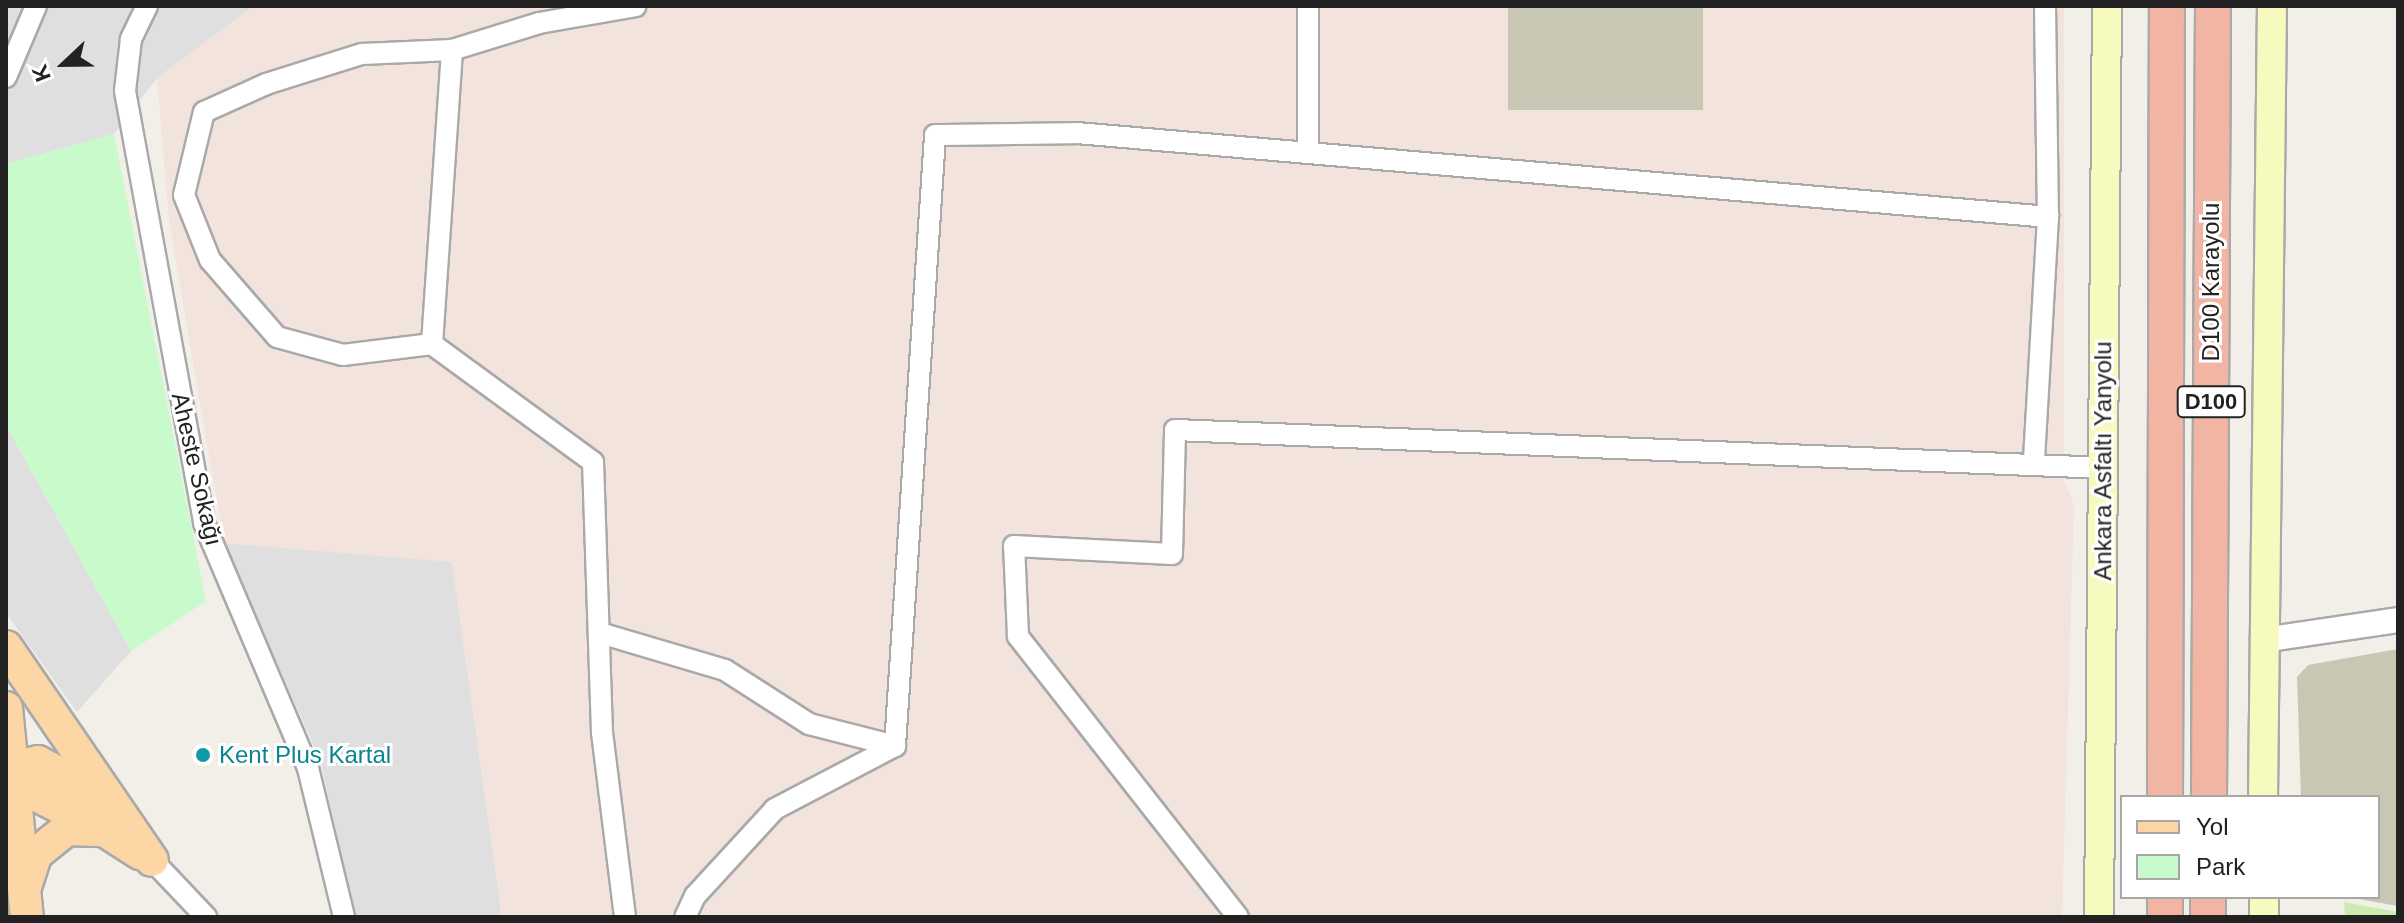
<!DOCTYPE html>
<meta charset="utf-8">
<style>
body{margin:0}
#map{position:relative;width:2404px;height:923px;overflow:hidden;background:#f2efe9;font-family:Helvetica,sans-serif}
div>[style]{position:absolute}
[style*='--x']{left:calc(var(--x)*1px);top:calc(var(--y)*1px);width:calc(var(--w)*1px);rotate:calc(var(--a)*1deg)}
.residential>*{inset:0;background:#e0dfdf}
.military>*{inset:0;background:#f3e3dd}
.construction>*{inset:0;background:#c7c7b4;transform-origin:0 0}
.grass>*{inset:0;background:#cdebb0}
.park>*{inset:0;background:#c8facc}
.roads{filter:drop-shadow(2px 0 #a9a9a9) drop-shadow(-2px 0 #a9a9a9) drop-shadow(0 2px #a9a9a9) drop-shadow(0 -2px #a9a9a9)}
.minor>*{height:20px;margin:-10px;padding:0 10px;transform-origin:10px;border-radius:10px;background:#fff}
.tertiary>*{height:24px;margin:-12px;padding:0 12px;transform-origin:12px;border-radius:12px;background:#fff}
.secondary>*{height:28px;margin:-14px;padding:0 14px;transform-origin:14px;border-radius:14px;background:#f7fabf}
.primary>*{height:32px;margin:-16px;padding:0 16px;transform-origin:16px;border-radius:16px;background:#fcd6a4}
.trunk>*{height:34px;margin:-17px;padding:0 17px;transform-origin:17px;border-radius:17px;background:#f2b4a3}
.dots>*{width:22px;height:22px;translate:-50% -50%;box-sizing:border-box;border:4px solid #fff;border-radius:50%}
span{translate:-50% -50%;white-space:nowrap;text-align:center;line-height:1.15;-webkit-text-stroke:6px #fff;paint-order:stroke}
.shield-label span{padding:2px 6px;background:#fff;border:2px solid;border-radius:6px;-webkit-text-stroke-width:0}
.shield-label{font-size:22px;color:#222;font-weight:700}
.street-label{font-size:24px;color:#222}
.culture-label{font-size:24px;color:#0d838f}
.left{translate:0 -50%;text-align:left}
.frame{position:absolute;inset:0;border:8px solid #222;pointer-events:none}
.legend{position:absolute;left:2120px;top:795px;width:260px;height:104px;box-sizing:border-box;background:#fff;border:2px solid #a7a7a7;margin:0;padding:10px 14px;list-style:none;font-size:24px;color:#222}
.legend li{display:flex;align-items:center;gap:16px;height:40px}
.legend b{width:40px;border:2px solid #a7a7a7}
.north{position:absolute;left:24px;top:24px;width:80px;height:80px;-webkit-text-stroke:6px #fff;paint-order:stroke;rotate:248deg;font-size:22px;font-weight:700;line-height:32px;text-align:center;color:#222}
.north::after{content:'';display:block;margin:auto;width:28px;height:36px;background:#222;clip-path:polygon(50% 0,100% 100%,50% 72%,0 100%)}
</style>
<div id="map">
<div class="residential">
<i style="clip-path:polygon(6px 6px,254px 6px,157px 78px,114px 134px,6px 164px)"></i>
<i style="clip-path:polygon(6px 425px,131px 651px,77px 712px,6px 613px)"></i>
<i style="clip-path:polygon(224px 543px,452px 561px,502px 917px,355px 917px,320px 760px)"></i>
</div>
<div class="military">
<i style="clip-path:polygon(254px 6px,2064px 6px,2064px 480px,2074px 505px,2062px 917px,502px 917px,452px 562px,224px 543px,169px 221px,157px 78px)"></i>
</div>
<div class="construction">
<i style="left:1508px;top:6px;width:195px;height:104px"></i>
<i style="clip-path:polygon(2398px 649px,2398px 906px,2348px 897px,2378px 897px,2378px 797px,2301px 797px,2297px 677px,2308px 665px)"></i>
</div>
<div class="grass">
<i style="clip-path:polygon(2344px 902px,2398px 912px,2398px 917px,2345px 917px)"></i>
</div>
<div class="park">
<i style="clip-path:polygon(114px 134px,206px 601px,131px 651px,6px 425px,6px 164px)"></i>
</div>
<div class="roads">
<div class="minor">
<i style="--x:147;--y:6;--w:37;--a:116"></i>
<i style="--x:131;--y:39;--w:52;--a:96.6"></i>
<i style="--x:125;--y:91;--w:439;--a:79.6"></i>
<i style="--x:204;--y:523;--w:266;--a:67"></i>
<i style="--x:308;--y:768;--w:153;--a:76.4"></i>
<i style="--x:2045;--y:6;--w:211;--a:89.2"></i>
<i style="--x:6;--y:77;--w:77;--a:-67.1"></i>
<i style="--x:1308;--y:153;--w:147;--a:-90"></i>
<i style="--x:432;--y:344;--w:295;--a:-86.1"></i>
<i style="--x:600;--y:633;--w:130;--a:16.5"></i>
<i style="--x:725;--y:670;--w:100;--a:32.7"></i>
<i style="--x:809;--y:724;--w:89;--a:14.3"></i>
<i style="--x:895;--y:746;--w:136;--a:152.3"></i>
<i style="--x:775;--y:809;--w:118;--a:132.6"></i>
<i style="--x:695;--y:896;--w:23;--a:115"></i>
<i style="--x:895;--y:746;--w:612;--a:-86.25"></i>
<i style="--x:935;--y:135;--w:142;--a:-0.8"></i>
<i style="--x:1077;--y:133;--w:975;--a:4.94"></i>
<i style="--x:2048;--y:217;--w:245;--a:93.3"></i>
<i style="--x:152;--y:860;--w:79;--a:46.5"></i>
<i style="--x:625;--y:917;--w:185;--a:-97.1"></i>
<i style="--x:602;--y:733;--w:271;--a:-91.9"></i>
<i style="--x:593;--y:462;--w:200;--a:-143.8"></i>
<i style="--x:432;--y:344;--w:90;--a:173"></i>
<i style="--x:343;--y:355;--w:68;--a:-164.7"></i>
<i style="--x:277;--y:337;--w:102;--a:-131"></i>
<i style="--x:210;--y:260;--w:70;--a:-111.8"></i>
<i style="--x:184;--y:195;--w:85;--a:-76.5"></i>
<i style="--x:204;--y:112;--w:68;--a:-24.3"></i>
<i style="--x:266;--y:84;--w:101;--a:-17.4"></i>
<i style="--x:362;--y:54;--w:90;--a:-2.5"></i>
<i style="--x:452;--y:50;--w:91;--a:-17.2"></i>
<i style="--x:539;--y:23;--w:98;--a:-9.9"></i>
<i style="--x:1238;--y:917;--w:357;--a:-128.1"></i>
<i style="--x:1018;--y:636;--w:90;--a:-92.5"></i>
<i style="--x:1014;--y:546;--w:158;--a:2.9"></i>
<i style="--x:1172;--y:554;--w:124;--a:-88.6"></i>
<i style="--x:1175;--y:430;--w:929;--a:2.34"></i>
</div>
<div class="tertiary">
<i style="--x:2263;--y:640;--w:136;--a:-8.4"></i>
</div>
<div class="secondary">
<i style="--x:2263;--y:797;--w:791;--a:-89.35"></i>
<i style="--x:2264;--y:897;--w:20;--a:90"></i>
<i style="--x:2099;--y:917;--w:911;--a:-89.5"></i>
</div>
<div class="primary">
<i style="--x:6;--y:647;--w:258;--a:55.6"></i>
<i style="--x:6;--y:708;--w:210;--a:84.3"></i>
<i style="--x:6;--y:769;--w:33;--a:-12"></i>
<i style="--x:38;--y:762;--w:68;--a:28.1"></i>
<i style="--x:6;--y:779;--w:108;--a:27.5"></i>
<i style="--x:26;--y:884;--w:32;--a:-72"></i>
<i style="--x:36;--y:854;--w:40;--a:-39"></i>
<i style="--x:67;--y:829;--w:37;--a:2"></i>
<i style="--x:104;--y:830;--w:43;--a:32.6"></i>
</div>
<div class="trunk">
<i style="--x:2165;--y:797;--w:791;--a:-89.86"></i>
<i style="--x:2209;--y:797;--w:791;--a:-89.71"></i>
<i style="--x:2165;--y:917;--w:20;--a:-90"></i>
<i style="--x:2208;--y:917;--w:20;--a:-90"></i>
</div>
</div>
<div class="dots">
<i style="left:203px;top:755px;background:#0f9aa8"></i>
</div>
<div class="shield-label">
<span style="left:2211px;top:402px">D100</span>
</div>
<div class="street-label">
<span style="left:2211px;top:282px;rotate:-90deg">D100 Karayolu</span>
<span style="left:2103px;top:461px;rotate:-90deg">Ankara Asfaltı Yanyolu</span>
<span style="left:197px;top:469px;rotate:77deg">Aheste Sokağı</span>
</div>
<div class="culture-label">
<span class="left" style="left:219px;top:755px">Kent Plus Kartal</span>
</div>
<div class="frame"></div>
<ul class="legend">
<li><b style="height:10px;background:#fcd6a4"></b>Yol</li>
<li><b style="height:22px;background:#c8facc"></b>Park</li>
</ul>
<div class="north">K</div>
</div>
